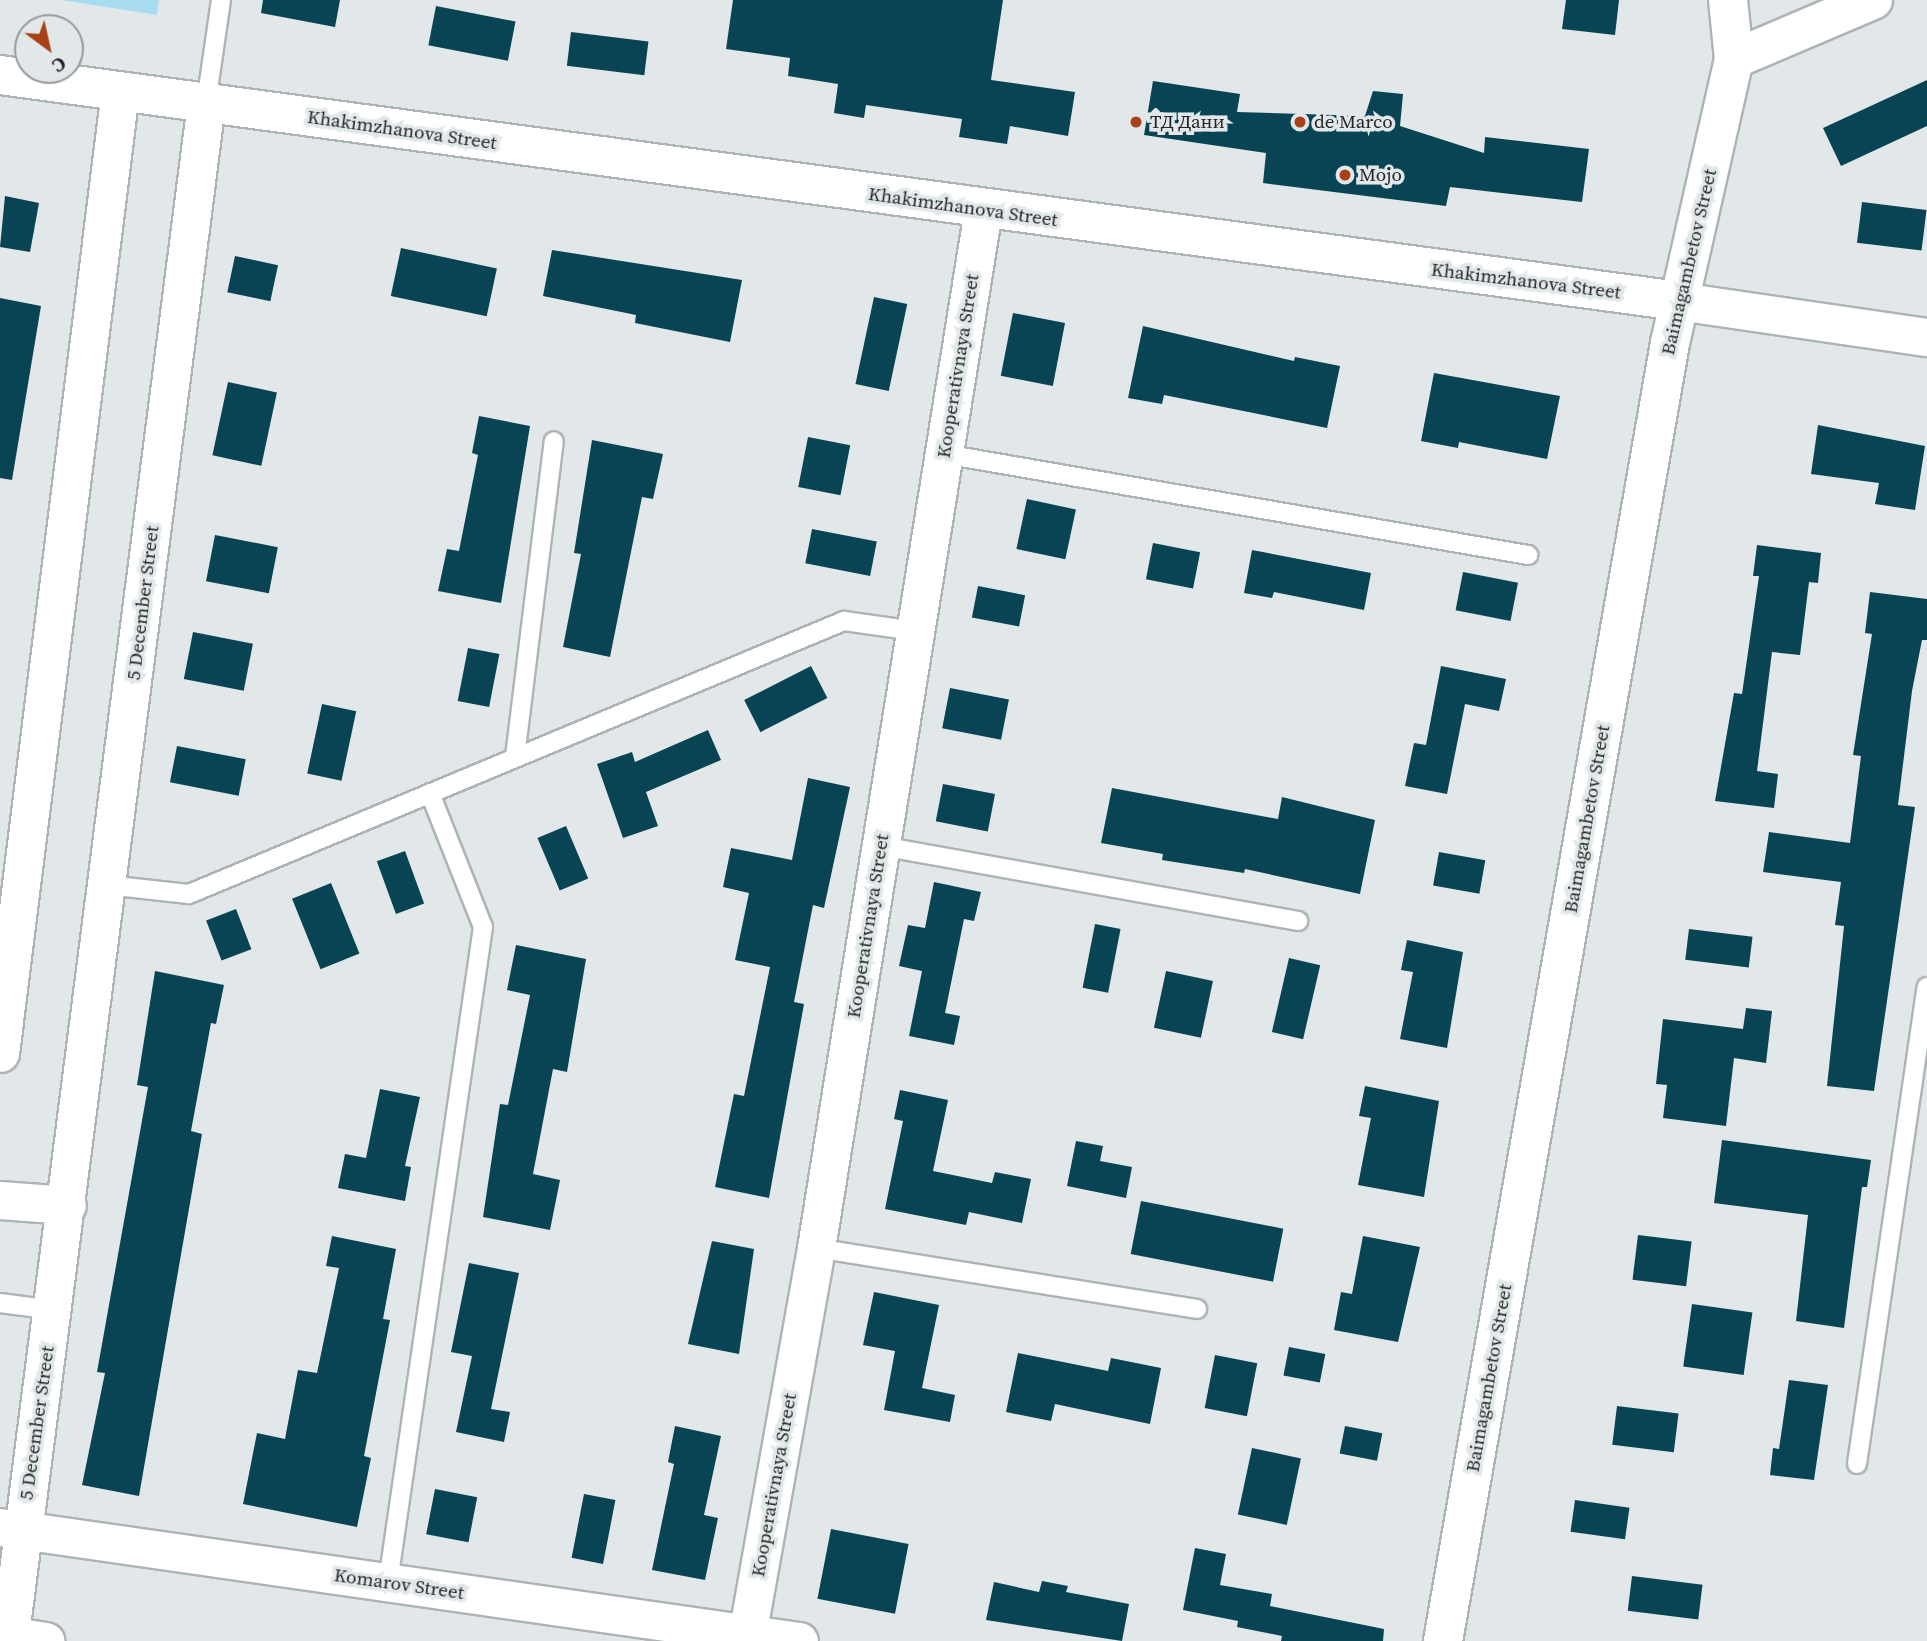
<!DOCTYPE html>
<meta charset="utf-8">
<style>
body{margin:0}
#map{position:relative;width:1927px;height:1641px;overflow:hidden;background:#e2e8ea;font-family:"Source Serif 4",serif}
div>[style]{position:absolute}
[style*='--x']{left:calc(var(--x)*1px);top:calc(var(--y)*1px);width:calc(var(--w)*1px);rotate:calc(var(--a)*1deg)}
.green>*{inset:0;background:#a7ddef}
.building>*{inset:0;background:#084453;transform-origin:0 0}
.roads{filter:drop-shadow(2px 0 #aeb4b6) drop-shadow(-2px 0 #aeb4b6) drop-shadow(0 2px #aeb4b6) drop-shadow(0 -2px #aeb4b6)}
.lane>*{height:18px;margin:-9px;padding:0 9px;transform-origin:9px;border-radius:9px;background:#fff}
.street>*{height:37px;margin:-18.5px;padding:0 18.5px;transform-origin:18.5px;border-radius:18.5px;background:#fff}
.secondary>*{height:38px;margin:-19px;padding:0 19px;transform-origin:19px;border-radius:19px;background:#fff}
.dots>*{width:19px;height:19px;translate:-50% -50%;box-sizing:border-box;border:4px solid #e2e8ea;border-radius:50%}
span{translate:-50% -50%;white-space:nowrap;text-align:center;line-height:1.15;-webkit-text-stroke:7px #e2e8ea;paint-order:stroke}
.poi-label{font-size:19px;color:#232626}
.left{translate:0 -50%;text-align:left}
.street-label{font-size:19px;color:#232626}
.north{position:absolute;left:14px;top:14px;width:70px;height:70px;box-sizing:border-box;background:#e2e8ea;border:2px solid #969a9c;border-radius:50%;rotate:147deg;font-size:19px;font-weight:700;line-height:28px;text-align:center;color:#232626}
.north::after{content:'';display:block;margin:auto;width:24px;height:32px;background:#a74117;clip-path:polygon(50% 0,100% 100%,50% 72%,0 100%)}
</style>
<div id="map">
<div class="green">
<i style="clip-path:polygon(61px 0,159px 0,157px 15px)"></i>
</div>
<div class="building">
<i style="clip-path:polygon(263px 0,340px 0,335px 27px,261px 13px)"></i>
<i style="clip-path:polygon(733px 0,1003px 0,991px 80px,1075px 92px,1068px 136px,1010px 126px,1007px 144px,959px 137px,962px 119px,866px 105px,864px 118px,834px 113px,838px 84px,788px 76px,790px 58px,726px 49px)"></i>
<i style="clip-path:polygon(1566px 0,1619px 0,1615px 35px,1562px 29px)"></i>
<i style="left:436px;top:6px;width:81px;height:40px;rotate:11deg"></i>
<i style="left:571px;top:32px;width:78px;height:34px;rotate:7deg"></i>
<i style="clip-path:polygon(1927px 80px,1927px 126px,1841px 166px,1823px 128px)"></i>
<i style="clip-path:polygon(1153px 81px,1240px 94px,1237px 112px,1365px 116px,1373px 91px,1403px 94px,1400px 126px,1484px 153px,1485px 137px,1589px 149px,1582px 202px,1450px 187px,1446px 206px,1263px 183px,1266px 153px,1144px 135px)"></i>
<i style="clip-path:polygon(5px 196px,39px 203px,30px 252px,0 247px)"></i>
<i style="left:1862px;top:202px;width:65px;height:41px;rotate:7deg"></i>
<i style="left:401px;top:248px;width:98px;height:49px;rotate:12deg"></i>
<i style="clip-path:polygon(552px 250px,742px 280px,730px 342px,635px 323px,636px 315px,543px 296px)"></i>
<i style="left:235px;top:256px;width:44px;height:37px;rotate:12deg"></i>
<i style="left:874px;top:297px;width:34px;height:89px;rotate:12deg"></i>
<i style="clip-path:polygon(0 298px,41px 306px,12px 480px,0 478px)"></i>
<i style="left:1013px;top:313px;width:53px;height:64px;rotate:11deg"></i>
<i style="clip-path:polygon(1143px 326px,1294px 361px,1295px 357px,1340px 366px,1327px 428px,1164px 395px,1162px 404px,1128px 398px)"></i>
<i style="clip-path:polygon(1434px 373px,1560px 396px,1547px 459px,1459px 442px,1458px 448px,1421px 441px)"></i>
<i style="left:228px;top:382px;width:50px;height:75px;rotate:12deg"></i>
<i style="clip-path:polygon(479px 416px,530px 426px,501px 603px,438px 591px,447px 549px,459px 551px,478px 455px,472px 453px)"></i>
<i style="clip-path:polygon(1818px 425px,1925px 446px,1915px 510px,1875px 504px,1879px 483px,1811px 474px)"></i>
<i style="left:808px;top:437px;width:43px;height:51px;rotate:11deg"></i>
<i style="clip-path:polygon(592px 440px,663px 454px,653px 499px,642px 497px,610px 657px,563px 647px,581px 554px,574px 553px)"></i>
<i style="left:1027px;top:499px;width:50px;height:51px;rotate:12deg"></i>
<i style="left:812px;top:529px;width:66px;height:35px;rotate:11deg"></i>
<i style="left:215px;top:535px;width:64px;height:47px;rotate:11deg"></i>
<i style="left:1153px;top:543px;width:48px;height:37px;rotate:11deg"></i>
<i style="clip-path:polygon(1757px 545px,1821px 553px,1818px 583px,1809px 582px,1800px 655px,1772px 652px,1757px 771px,1778px 774px,1774px 808px,1715px 801px,1734px 693px,1742px 694px,1759px 576px,1753px 576px)"></i>
<i style="clip-path:polygon(1252px 550px,1371px 573px,1364px 610px,1274px 592px,1272px 598px,1244px 593px)"></i>
<i style="left:1463px;top:572px;width:56px;height:39px;rotate:11deg"></i>
<i style="left:978px;top:586px;width:48px;height:32px;rotate:11deg"></i>
<i style="clip-path:polygon(1870px 592px,1927px 599px,1927px 640px,1922px 640px,1912px 691px,1898px 805px,1915px 807px,1874px 1091px,1827px 1086px,1844px 926px,1835px 925px,1841px 882px,1763px 872px,1769px 832px,1850px 843px,1861px 756px,1853px 755px,1872px 634px,1865px 633px)"></i>
<i style="left:193px;top:632px;width:61px;height:48px;rotate:11deg"></i>
<i style="left:468px;top:648px;width:32px;height:54px;rotate:11deg"></i>
<i style="left:811px;top:666px;width:36px;height:75px;rotate:63deg"></i>
<i style="clip-path:polygon(1441px 666px,1506px 679px,1499px 711px,1465px 704px,1447px 794px,1405px 786px,1414px 743px,1426px 745px)"></i>
<i style="left:950px;top:688px;width:60px;height:41px;rotate:11deg"></i>
<i style="left:322px;top:704px;width:35px;height:71px;rotate:12deg"></i>
<i style="clip-path:polygon(708px 730px,721px 760px,646px 792px,658px 826px,623px 838px,597px 764px,632px 752px,635px 762px)"></i>
<i style="left:177px;top:746px;width:70px;height:37px;rotate:11deg"></i>
<i style="clip-path:polygon(808px 778px,850px 787px,824px 908px,813px 905px,794px 1002px,804px 1004px,769px 1198px,715px 1187px,734px 1094px,744px 1096px,770px 967px,735px 960px,749px 893px,723px 887px,731px 848px,792px 860px)"></i>
<i style="left:943px;top:784px;width:53px;height:38px;rotate:11deg"></i>
<i style="clip-path:polygon(1112px 788px,1278px 819px,1282px 797px,1375px 820px,1360px 894px,1245px 869px,1244px 873px,1162px 860px,1163px 854px,1101px 843px)"></i>
<i style="left:566px;top:826px;width:57px;height:31px;rotate:67deg"></i>
<i style="left:405px;top:851px;width:56px;height:30px;rotate:70deg"></i>
<i style="left:1439px;top:852px;width:47px;height:34px;rotate:10deg"></i>
<i style="clip-path:polygon(934px 882px,981px 892px,974px 921px,964px 919px,945px 1013px,960px 1016px,954px 1045px,909px 1036px,922px 971px,899px 966px,908px 925px,925px 928px)"></i>
<i style="left:331px;top:883px;width:76px;height:42px;rotate:68deg"></i>
<i style="left:236px;top:909px;width:43px;height:32px;rotate:69deg"></i>
<i style="left:1095px;top:924px;width:26px;height:65px;rotate:11deg"></i>
<i style="left:1689px;top:929px;width:64px;height:31px;rotate:7deg"></i>
<i style="clip-path:polygon(1407px 940px,1463px 952px,1447px 1048px,1400px 1039px,1413px 972px,1401px 970px)"></i>
<i style="clip-path:polygon(516px 945px,586px 959px,567px 1072px,553px 1069px,533px 1174px,560px 1180px,550px 1230px,483px 1217px,500px 1104px,508px 1105px,530px 995px,507px 990px)"></i>
<i style="left:1289px;top:958px;width:32px;height:76px;rotate:13deg"></i>
<i style="clip-path:polygon(155px 971px,224px 985px,216px 1024px,211px 1023px,191px 1131px,202px 1134px,139px 1496px,82px 1485px,105px 1373px,97px 1372px,148px 1087px,137px 1085px)"></i>
<i style="left:1166px;top:971px;width:48px;height:58px;rotate:12deg"></i>
<i style="clip-path:polygon(1746px 1008px,1772px 1011px,1766px 1063px,1734px 1058px,1726px 1126px,1663px 1118px,1667px 1085px,1656px 1084px,1663px 1019px,1743px 1029px)"></i>
<i style="clip-path:polygon(1365px 1086px,1439px 1101px,1424px 1197px,1358px 1185px,1371px 1118px,1359px 1116px)"></i>
<i style="clip-path:polygon(380px 1089px,420px 1097px,405px 1166px,411px 1167px,405px 1201px,338px 1188px,345px 1154px,366px 1158px)"></i>
<i style="clip-path:polygon(900px 1090px,948px 1100px,933px 1171px,992px 1183px,995px 1172px,1031px 1179px,1022px 1223px,969px 1212px,966px 1225px,885px 1209px,903px 1121px,894px 1119px)"></i>
<i style="clip-path:polygon(1722px 1140px,1871px 1160px,1867px 1187px,1862px 1187px,1844px 1328px,1796px 1321px,1808px 1215px,1714px 1203px)"></i>
<i style="clip-path:polygon(1076px 1141px,1103px 1146px,1100px 1161px,1132px 1167px,1126px 1198px,1067px 1186px)"></i>
<i style="left:1141px;top:1201px;width:145px;height:54px;rotate:11deg"></i>
<i style="left:1638px;top:1235px;width:54px;height:45px;rotate:7deg"></i>
<i style="clip-path:polygon(332px 1236px,396px 1249px,383px 1319px,390px 1320px,364px 1456px,371px 1458px,357px 1527px,243px 1504px,257px 1433px,285px 1439px,298px 1370px,317px 1373px,339px 1268px,326px 1266px)"></i>
<i style="clip-path:polygon(1363px 1236px,1420px 1247px,1398px 1342px,1334px 1330px,1341px 1292px,1352px 1294px)"></i>
<i style="clip-path:polygon(712px 1241px,754px 1249px,739px 1354px,688px 1344px)"></i>
<i style="clip-path:polygon(469px 1263px,519px 1273px,491px 1409px,510px 1412px,504px 1442px,456px 1432px,472px 1356px,451px 1352px)"></i>
<i style="clip-path:polygon(874px 1292px,939px 1305px,922px 1388px,955px 1395px,950px 1422px,884px 1410px,895px 1351px,863px 1345px)"></i>
<i style="left:1692px;top:1304px;width:61px;height:63px;rotate:8deg"></i>
<i style="left:1289px;top:1347px;width:37px;height:29px;rotate:11deg"></i>
<i style="clip-path:polygon(1018px 1353px,1108px 1371px,1111px 1358px,1161px 1368px,1150px 1424px,1055px 1404px,1051px 1421px,1006px 1412px)"></i>
<i style="left:1215px;top:1355px;width:43px;height:54px;rotate:11deg"></i>
<i style="clip-path:polygon(1789px 1380px,1828px 1385px,1814px 1480px,1770px 1475px,1773px 1448px,1779px 1449px)"></i>
<i style="left:1617px;top:1406px;width:62px;height:39px;rotate:7deg"></i>
<i style="clip-path:polygon(675px 1426px,721px 1436px,704px 1515px,718px 1518px,705px 1580px,652px 1570px,674px 1464px,668px 1462px)"></i>
<i style="left:1345px;top:1426px;width:38px;height:28px;rotate:11deg"></i>
<i style="left:1252px;top:1448px;width:50px;height:68px;rotate:12deg"></i>
<i style="left:435px;top:1489px;width:43px;height:46px;rotate:11deg"></i>
<i style="left:584px;top:1494px;width:32px;height:65px;rotate:11deg"></i>
<i style="left:1575px;top:1500px;width:55px;height:32px;rotate:8deg"></i>
<i style="left:831px;top:1529px;width:79px;height:71px;rotate:11deg"></i>
<i style="clip-path:polygon(1195px 1548px,1226px 1554px,1220px 1585px,1272px 1594px,1270px 1606px,1384px 1629px,1383px 1641px,1281px 1641px,1282px 1636px,1237px 1627px,1238px 1621px,1183px 1610px)"></i>
<i style="left:1632px;top:1576px;width:71px;height:35px;rotate:7deg"></i>
<i style="clip-path:polygon(1042px 1581px,1068px 1586px,1066px 1592px,1129px 1604px,1122px 1641px,986px 1620px,994px 1582px,1039px 1592px)"></i>
</div>
<div class="roads">
<div class="lane">
<i style="--x:206;--y:103;--w:104;--a:-81.7"></i>
<i style="--x:944;--y:454;--w:593;--a:9.81"></i>
<i style="--x:515;--y:757;--w:318;--a:-83"></i>
<i style="--x:881;--y:846;--w:424;--a:10.2"></i>
<i style="--x:107;--y:885;--w:82;--a:6.3"></i>
<i style="--x:189;--y:894;--w:710;--a:-22.63"></i>
<i style="--x:844;--y:621;--w:72;--a:8"></i>
<i style="--x:816;--y:1248;--w:386;--a:9.1"></i>
<i style="--x:0;--y:1303;--w:53;--a:7.5"></i>
<i style="--x:1857;--y:1464;--w:482;--a:-81.7"></i>
<i style="--x:388;--y:1582;--w:662;--a:-81.75"></i>
<i style="--x:483;--y:927;--w:144;--a:-111.6"></i>
</div>
<div class="street">
<i style="--x:1679;--y:301;--w:251;--a:8.3"></i>
<i style="--x:0;--y:1053;--w:969;--a:-82.89"></i>
<i style="--x:0;--y:1200;--w:67;--a:4.3"></i>
<i style="--x:0;--y:1527;--w:807;--a:8.12"></i>
<i style="--x:0;--y:1634;--w:46;--a:8.8"></i>
<i style="--x:9;--y:1641;--w:1551;--a:-82.7"></i>
<i style="--x:746;--y:1641;--w:399;--a:-79.9"></i>
<i style="--x:816;--y:1248;--w:1051;--a:-80.86"></i>
</div>
<div class="secondary">
<i style="--x:1734;--y:59;--w:151;--a:-23"></i>
<i style="--x:0;--y:75;--w:1694;--a:7.67"></i>
<i style="--x:1443;--y:1641;--w:1318;--a:-80.08"></i>
<i style="--x:1670;--y:343;--w:291;--a:-77.3"></i>
<i style="--x:1734;--y:59;--w:59;--a:-95.8"></i>
</div>
</div>
<div class="dots">
<i style="left:1136px;top:122px;background:#a74117"></i>
<i style="left:1300px;top:122px;background:#a74117"></i>
<i style="left:1345px;top:175px;background:#a74117"></i>
</div>
<div class="poi-label">
<span class="left" style="left:1150px;top:122px">ТД Дани</span>
<span class="left" style="left:1314px;top:122px">de Marco</span>
<span class="left" style="left:1359px;top:175px">Mojo</span>
</div>
<div class="street-label">
<span style="left:402px;top:130px;rotate:8deg">Khakimzhanova Street</span>
<span style="left:963px;top:207px;rotate:8deg">Khakimzhanova Street</span>
<span style="left:1689px;top:262px;rotate:-77deg">Baimagambetov Street</span>
<span style="left:1526px;top:281px;rotate:7deg">Khakimzhanova Street</span>
<span style="left:958px;top:366px;rotate:-81deg">Kooperativnaya Street</span>
<span style="left:143px;top:603px;rotate:-83deg">5 December Street</span>
<span style="left:1587px;top:819px;rotate:-80deg">Baimagambetov Street</span>
<span style="left:868px;top:926px;rotate:-81deg">Kooperativnaya Street</span>
<span style="left:1489px;top:1378px;rotate:-80deg">Baimagambetov Street</span>
<span style="left:37px;top:1423px;rotate:-82deg">5 December Street</span>
<span style="left:774px;top:1485px;rotate:-80deg">Kooperativnaya Street</span>
<span style="left:399px;top:1584px;rotate:8deg">Komarov Street</span>
</div>
<div class="north">С</div>
</div>
